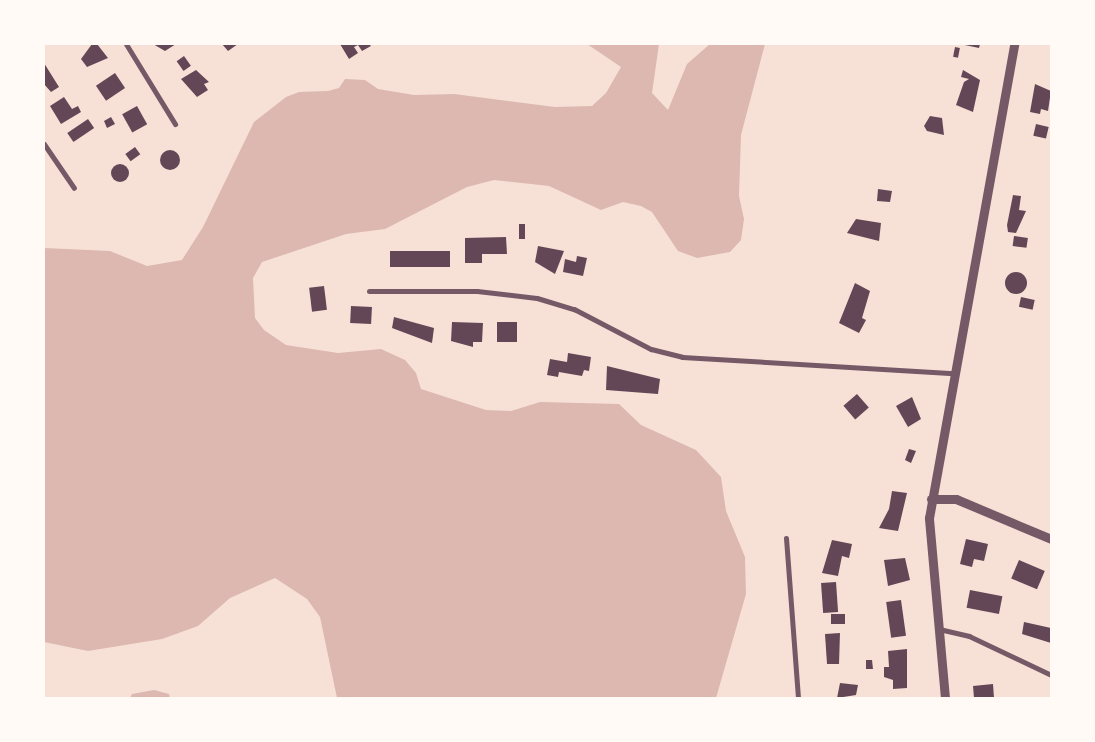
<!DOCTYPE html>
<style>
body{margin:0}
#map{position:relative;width:1095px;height:742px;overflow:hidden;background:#f7e1d7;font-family:Manrope,sans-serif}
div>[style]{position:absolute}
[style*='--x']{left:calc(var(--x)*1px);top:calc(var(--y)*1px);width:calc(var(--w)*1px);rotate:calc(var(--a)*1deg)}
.water>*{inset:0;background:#dcb8b0}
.building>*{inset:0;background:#644757;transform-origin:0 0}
.round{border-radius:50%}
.minor>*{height:5px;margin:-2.5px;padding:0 2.5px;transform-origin:2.5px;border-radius:2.5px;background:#755966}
.tertiary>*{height:9px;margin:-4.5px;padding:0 4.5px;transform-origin:4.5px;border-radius:4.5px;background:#755966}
span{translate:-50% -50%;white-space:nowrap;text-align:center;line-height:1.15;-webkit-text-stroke:4px #fffaf5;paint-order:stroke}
.frame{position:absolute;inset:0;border:45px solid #fffaf5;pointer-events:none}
</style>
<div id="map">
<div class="water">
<i style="clip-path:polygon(587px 44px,659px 44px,652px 93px,668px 110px,687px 64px,710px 44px,765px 44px,741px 135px,739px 196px,744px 219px,741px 240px,730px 252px,697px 258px,678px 251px,652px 212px,641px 206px,623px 202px,601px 210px,549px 186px,494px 180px,467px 187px,385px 229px,346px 234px,262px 262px,253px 278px,255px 318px,264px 330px,286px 345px,338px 353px,381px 349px,405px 360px,416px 373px,421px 389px,486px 410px,511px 411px,540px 402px,619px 404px,641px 425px,696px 450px,721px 477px,726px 511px,745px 557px,746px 594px,716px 698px,337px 698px,320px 617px,307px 599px,275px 578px,230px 598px,198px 626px,162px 639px,88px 651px,44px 642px,44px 248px,110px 251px,147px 266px,182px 260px,203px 227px,254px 122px,286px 97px,299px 92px,328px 91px,339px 88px,345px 79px,365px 80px,378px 89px,414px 95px,454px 94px,555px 107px,592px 106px,606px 93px,621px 67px)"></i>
<i style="clip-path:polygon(154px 690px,169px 694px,170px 698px,130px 698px,132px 694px)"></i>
</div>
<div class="building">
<i style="clip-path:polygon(92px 44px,97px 44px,108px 58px,87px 67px,81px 59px)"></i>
<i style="clip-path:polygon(153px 44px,176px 44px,165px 51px)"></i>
<i style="clip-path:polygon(222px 44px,238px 44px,228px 51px)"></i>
<i style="clip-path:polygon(340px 44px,369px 44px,371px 46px,362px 51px,358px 45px,354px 47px,358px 53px,349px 59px)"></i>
<i style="clip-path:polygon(960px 44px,980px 44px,979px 48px)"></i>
<i style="left:955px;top:47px;width:5px;height:10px;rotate:11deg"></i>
<i style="left:184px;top:56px;width:12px;height:9px;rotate:55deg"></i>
<i style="clip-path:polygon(44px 63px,59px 87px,51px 92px,44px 84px)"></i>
<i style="clip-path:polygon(196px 70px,209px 82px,204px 84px,208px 90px,197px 97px,181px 79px)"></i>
<i style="clip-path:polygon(963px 70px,980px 80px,973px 112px,956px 105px,964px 82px,969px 79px,961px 77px)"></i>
<i style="left:115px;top:73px;width:18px;height:23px;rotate:56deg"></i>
<i style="clip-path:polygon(1035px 84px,1051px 91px,1048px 111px,1041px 109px,1040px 114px,1030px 112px)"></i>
<i style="clip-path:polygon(64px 97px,72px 109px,78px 106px,81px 112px,61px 124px,50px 106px)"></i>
<i style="left:137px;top:106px;width:21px;height:17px;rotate:61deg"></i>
<i style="clip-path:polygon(930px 116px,942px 118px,944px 135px,927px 131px,924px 126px)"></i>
<i style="clip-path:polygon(111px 117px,115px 124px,107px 128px,104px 121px)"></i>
<i style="left:88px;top:119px;width:11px;height:25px;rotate:56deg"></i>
<i style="left:1036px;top:124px;width:13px;height:12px;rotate:13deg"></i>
<i style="left:135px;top:147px;width:9px;height:12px;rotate:54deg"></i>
<i class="round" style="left:160px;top:150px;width:20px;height:20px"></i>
<i class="round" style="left:111px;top:164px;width:18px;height:18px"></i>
<i style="clip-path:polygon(878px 189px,892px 191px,890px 202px,877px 201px)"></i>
<i style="clip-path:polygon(1013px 195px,1021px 196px,1019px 210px,1026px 211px,1016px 233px,1008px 232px,1007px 225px)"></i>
<i style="clip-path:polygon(856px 219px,881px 223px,879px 241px,847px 233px)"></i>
<i style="left:519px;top:224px;width:6px;height:15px"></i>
<i style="left:1014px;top:236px;width:14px;height:10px;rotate:8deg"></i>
<i style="clip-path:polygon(506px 237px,507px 254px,482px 254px,482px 263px,465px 263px,465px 238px)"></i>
<i style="clip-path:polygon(538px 246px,564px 251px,555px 274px,535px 262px)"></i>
<i style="left:390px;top:251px;width:60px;height:16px"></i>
<i style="clip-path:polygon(577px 256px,587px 258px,583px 276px,563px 272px,565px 259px,576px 262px)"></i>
<i class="round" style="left:1005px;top:272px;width:22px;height:22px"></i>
<i style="clip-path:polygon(855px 283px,870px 291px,862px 318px,866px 320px,859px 333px,839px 323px)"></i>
<i style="left:324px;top:286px;width:24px;height:15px;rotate:83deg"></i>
<i style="left:1021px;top:297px;width:14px;height:10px;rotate:12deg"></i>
<i style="left:351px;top:306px;width:21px;height:17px;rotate:3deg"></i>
<i style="clip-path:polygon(394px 317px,434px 328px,432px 343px,392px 328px)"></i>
<i style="clip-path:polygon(452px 322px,483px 323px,482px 342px,473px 342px,473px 347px,451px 341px)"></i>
<i style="left:497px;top:322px;width:20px;height:20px"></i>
<i style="clip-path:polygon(568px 353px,591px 357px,589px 371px,584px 370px,582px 376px,559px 372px,558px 377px,547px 375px,550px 359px,567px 362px)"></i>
<i style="clip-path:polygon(607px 366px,660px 379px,658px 394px,606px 390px)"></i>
<i style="left:857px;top:394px;width:18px;height:18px;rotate:49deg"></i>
<i style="clip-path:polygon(912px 397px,921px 419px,908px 427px,896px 406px)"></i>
<i style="clip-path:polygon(909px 449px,916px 451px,911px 463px,905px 460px)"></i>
<i style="clip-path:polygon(892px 491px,907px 493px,898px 531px,879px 528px,889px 509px)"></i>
<i style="clip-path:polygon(966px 539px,988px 544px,984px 561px,974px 559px,972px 567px,960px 564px)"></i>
<i style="clip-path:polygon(832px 540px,852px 544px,849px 558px,842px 556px,838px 576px,822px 573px)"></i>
<i style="clip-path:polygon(905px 558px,910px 580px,888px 586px,884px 560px)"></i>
<i style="left:1019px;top:560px;width:28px;height:20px;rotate:23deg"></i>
<i style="left:836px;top:582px;width:30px;height:15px;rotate:86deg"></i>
<i style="left:970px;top:590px;width:33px;height:18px;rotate:11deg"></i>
<i style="left:901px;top:600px;width:36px;height:15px;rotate:82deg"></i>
<i style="left:831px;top:614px;width:14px;height:10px"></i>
<i style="clip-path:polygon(1024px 622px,1051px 628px,1051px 643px,1022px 634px)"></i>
<i style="clip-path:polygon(840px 633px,839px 664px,827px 664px,825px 634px)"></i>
<i style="clip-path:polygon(907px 649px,907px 688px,893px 689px,893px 680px,884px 677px,884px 667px,889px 667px,888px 651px)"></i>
<i style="clip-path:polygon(866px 660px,872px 660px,873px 669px,866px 669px)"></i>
<i style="clip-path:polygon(840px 683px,858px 685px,856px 695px,837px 698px)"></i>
<i style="clip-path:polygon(993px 684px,994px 698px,974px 698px,973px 686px)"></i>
</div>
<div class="minor">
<i style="--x:126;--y:44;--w:94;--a:58.5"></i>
<i style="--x:44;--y:144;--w:53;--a:55.7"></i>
<i style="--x:369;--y:291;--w:108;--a:0"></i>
<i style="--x:477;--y:291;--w:60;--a:6.7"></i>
<i style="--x:537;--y:298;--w:39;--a:17"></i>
<i style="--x:574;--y:309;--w:87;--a:27.5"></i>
<i style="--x:651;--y:349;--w:32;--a:14"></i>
<i style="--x:682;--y:357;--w:272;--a:3.4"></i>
<i style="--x:786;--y:538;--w:160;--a:85.7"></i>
<i style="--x:939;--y:629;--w:31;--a:13"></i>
<i style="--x:969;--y:636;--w:91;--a:25.4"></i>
</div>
<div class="tertiary">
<i style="--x:931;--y:499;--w:25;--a:0"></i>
<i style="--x:956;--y:499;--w:103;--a:22.8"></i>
<i style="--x:945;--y:698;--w:181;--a:-95.1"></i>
<i style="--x:929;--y:518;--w:482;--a:-79.8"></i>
</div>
<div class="frame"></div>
</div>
